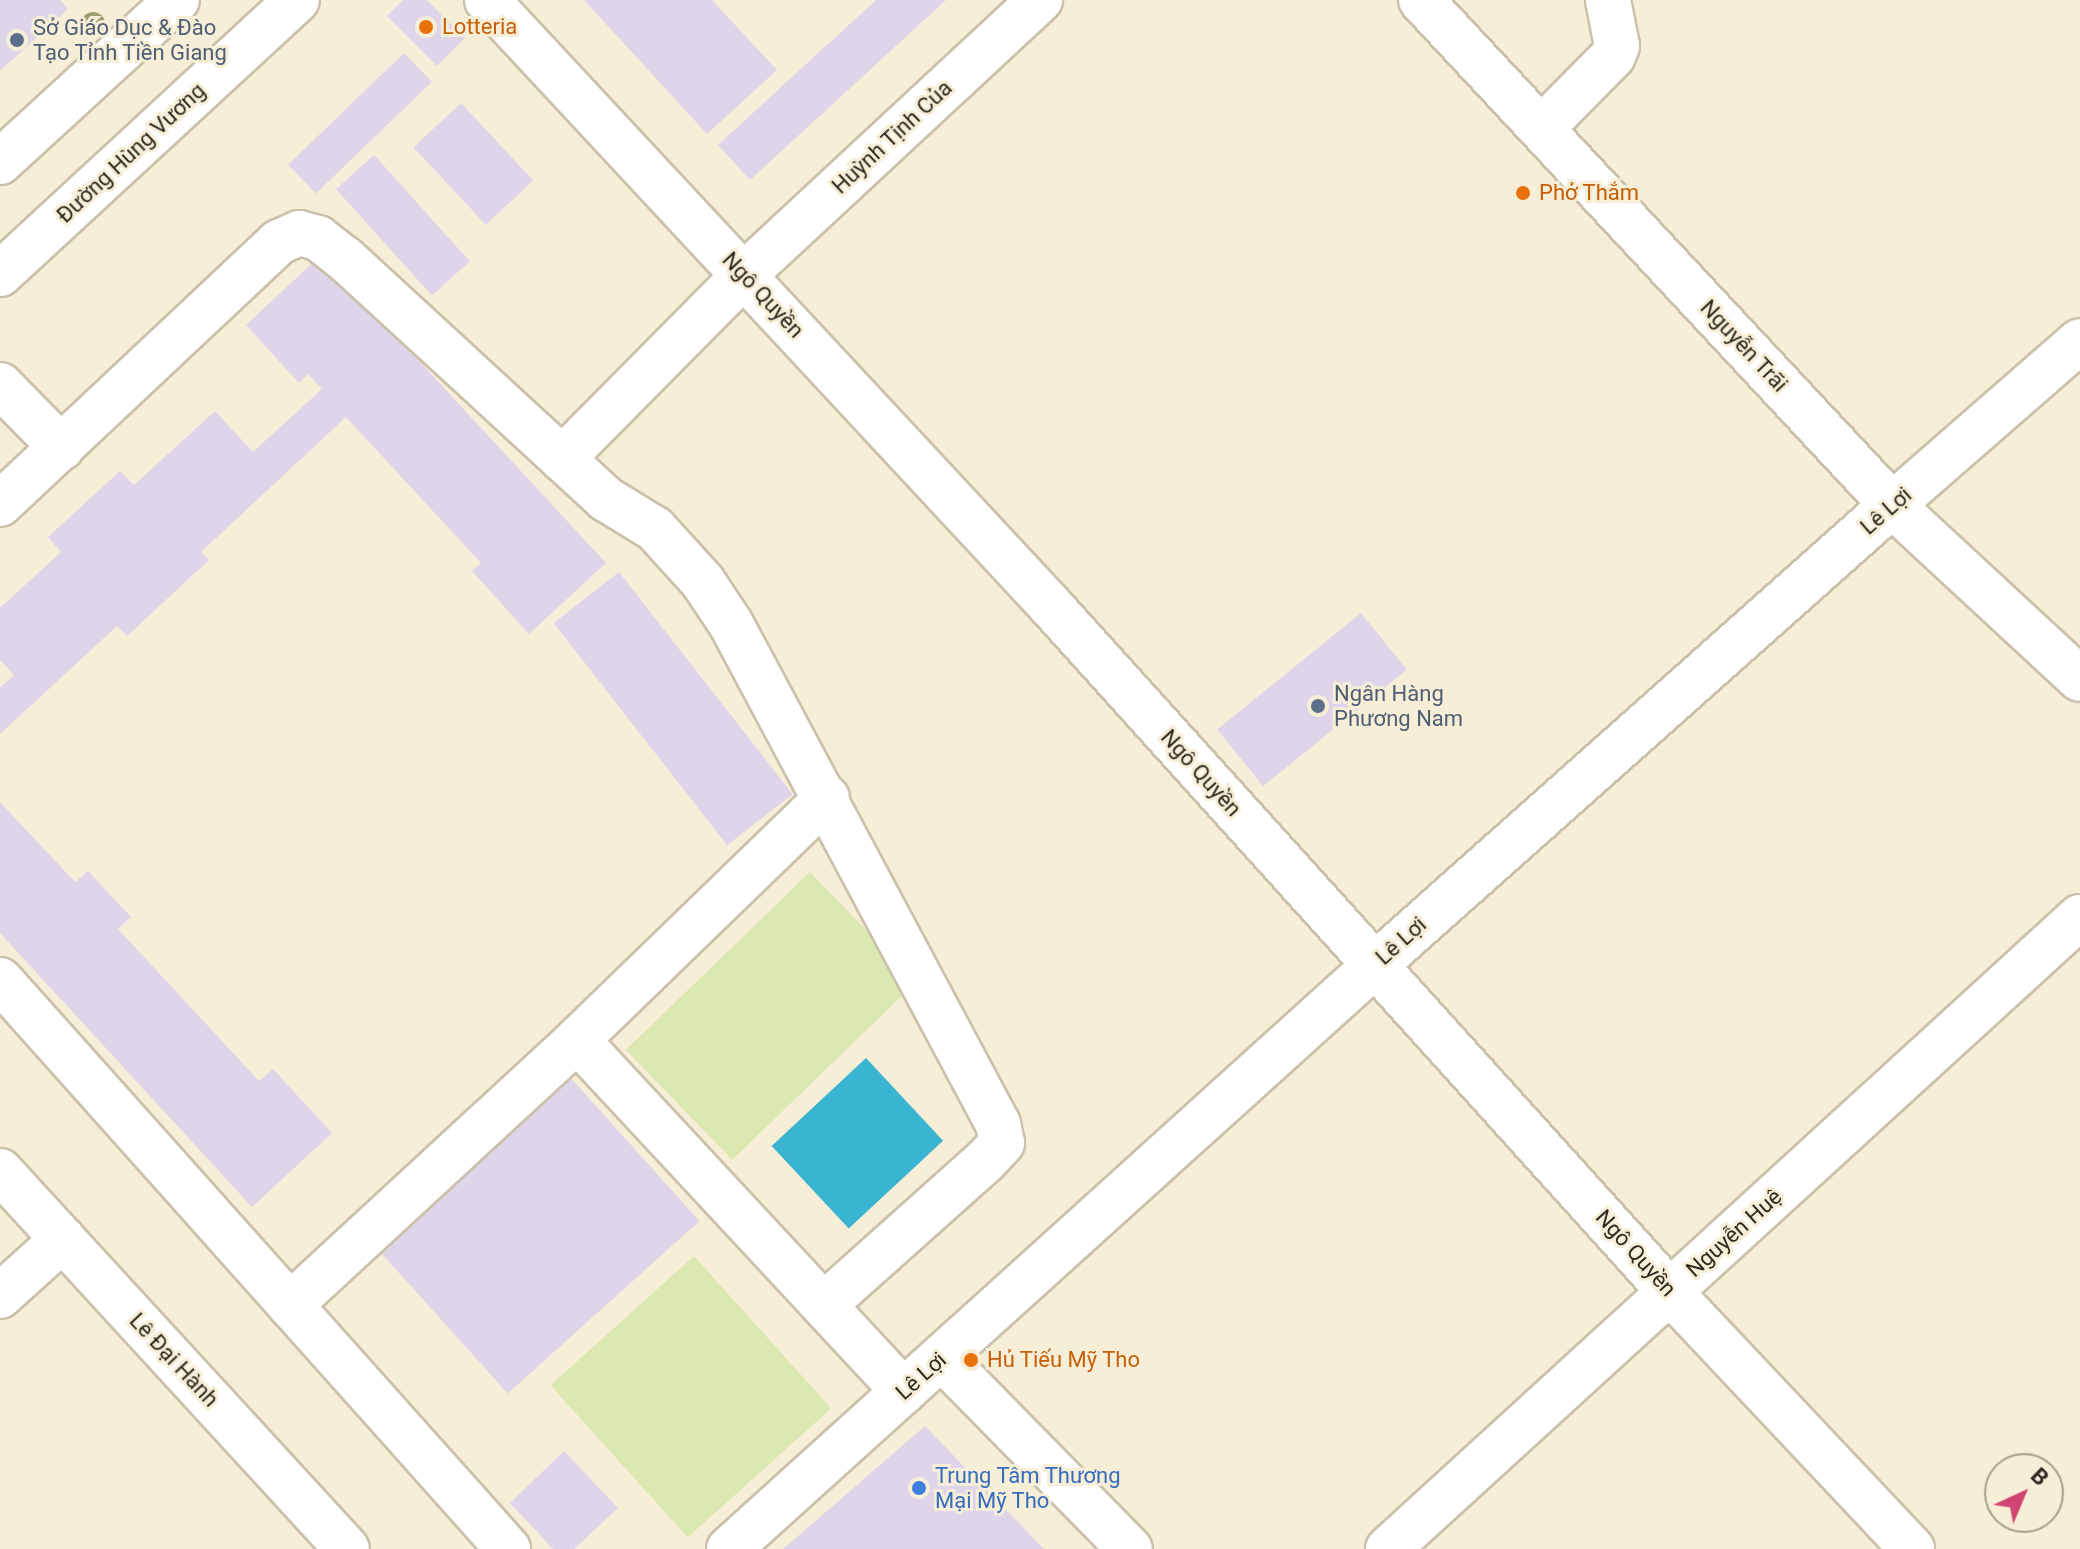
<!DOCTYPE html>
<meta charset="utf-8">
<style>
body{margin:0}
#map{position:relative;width:2080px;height:1549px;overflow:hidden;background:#f7eed7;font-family:Roboto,sans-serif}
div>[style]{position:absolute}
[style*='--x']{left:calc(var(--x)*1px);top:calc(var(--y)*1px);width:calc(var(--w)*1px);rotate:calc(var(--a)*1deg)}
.green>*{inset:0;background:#dbe8b2;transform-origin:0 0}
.water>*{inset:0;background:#39b5d2;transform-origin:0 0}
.building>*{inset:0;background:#ded5eb;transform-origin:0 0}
.roads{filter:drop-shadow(2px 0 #cac1ab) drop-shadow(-2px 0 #cac1ab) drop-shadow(0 2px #cac1ab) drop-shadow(0 -2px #cac1ab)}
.minor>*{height:44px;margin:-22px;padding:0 22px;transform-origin:22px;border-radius:22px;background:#fff}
.major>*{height:44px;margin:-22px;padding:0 22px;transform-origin:22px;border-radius:22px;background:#fff}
.trees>*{width:24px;height:24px;margin:-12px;border-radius:50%;background:#9b9d71}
.dots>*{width:22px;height:22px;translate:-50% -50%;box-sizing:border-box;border:4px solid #f7eed7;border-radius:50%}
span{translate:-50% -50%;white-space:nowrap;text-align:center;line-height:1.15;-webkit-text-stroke:6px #f7eed7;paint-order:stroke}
.service-label{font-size:22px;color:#4e5e75}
.left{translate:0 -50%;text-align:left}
.food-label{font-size:22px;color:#c56008}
.street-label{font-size:22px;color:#2c2920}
.shop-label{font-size:22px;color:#366cbe}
.north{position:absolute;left:1984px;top:1453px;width:80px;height:80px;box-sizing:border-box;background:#f7eed7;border:2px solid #a69f8e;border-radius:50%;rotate:44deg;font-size:22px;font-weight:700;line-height:32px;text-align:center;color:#2c2920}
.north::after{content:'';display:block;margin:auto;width:28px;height:36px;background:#d24573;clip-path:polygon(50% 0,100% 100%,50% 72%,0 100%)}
</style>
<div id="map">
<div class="green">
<i style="left:810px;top:872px;width:153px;height:256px;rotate:46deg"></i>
<i style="left:694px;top:1256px;width:205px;height:193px;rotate:48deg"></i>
</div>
<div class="water">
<i style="left:866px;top:1058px;width:113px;height:129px;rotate:47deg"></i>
</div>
<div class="building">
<i style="clip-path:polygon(0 0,60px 0,68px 9px,0 71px)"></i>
<i style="clip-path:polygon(403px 0,427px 0,465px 38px,437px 66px,387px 16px)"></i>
<i style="clip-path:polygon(584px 0,712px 0,777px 70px,707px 134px)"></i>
<i style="clip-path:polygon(876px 0,946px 0,750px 180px,718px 145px)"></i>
<i style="left:404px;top:53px;width:40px;height:161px;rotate:46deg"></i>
<i style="left:461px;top:103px;width:106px;height:65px;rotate:47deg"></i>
<i style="left:374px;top:155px;width:143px;height:51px;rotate:48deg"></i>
<i style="clip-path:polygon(321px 255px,606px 563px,529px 634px,472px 571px,481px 563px,346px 417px,201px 552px,209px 560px,127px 636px,117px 626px,0 734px,0 688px,14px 675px,0 660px,0 608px,61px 552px,48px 537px,120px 471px,134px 485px,215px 411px,253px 452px,322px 389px,308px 374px,299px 383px,246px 325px)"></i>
<i style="left:619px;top:572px;width:282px;height:83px;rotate:52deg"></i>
<i style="left:1361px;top:613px;width:73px;height:185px;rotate:51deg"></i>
<i style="clip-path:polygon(0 802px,75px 882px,88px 871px,131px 917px,118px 929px,259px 1081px,273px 1069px,332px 1133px,252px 1207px,0 933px)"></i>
<i style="left:569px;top:1076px;width:195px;height:258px;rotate:48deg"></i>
<i style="clip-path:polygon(925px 1426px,1044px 1549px,783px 1549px)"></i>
<i style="clip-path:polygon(564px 1451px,618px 1508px,574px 1549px,553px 1549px,510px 1503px)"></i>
</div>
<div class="roads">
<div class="minor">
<i style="--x:487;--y:0;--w:826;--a:47.06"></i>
<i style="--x:1050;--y:605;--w:925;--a:47.93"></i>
<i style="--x:1670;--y:1292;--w:353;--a:46.7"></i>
<i style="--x:1542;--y:128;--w:101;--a:-45.4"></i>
<i style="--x:1613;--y:56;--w:11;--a:-68"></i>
<i style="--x:1617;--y:46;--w:47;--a:-101.1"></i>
<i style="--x:0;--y:385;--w:88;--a:45.5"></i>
<i style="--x:562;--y:459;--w:260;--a:-45.3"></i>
<i style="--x:745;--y:274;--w:403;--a:-42.9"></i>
<i style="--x:0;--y:504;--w:383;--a:-43.2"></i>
<i style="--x:279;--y:242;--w:22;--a:-24"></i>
<i style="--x:299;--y:233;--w:20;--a:15"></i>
<i style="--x:318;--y:238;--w:33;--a:38"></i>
<i style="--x:344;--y:258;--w:356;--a:42.6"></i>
<i style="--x:606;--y:499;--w:57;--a:31.5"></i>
<i style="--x:655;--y:529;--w:72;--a:47.8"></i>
<i style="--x:703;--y:582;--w:50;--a:56.3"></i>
<i style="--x:731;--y:624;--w:567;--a:61.9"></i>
<i style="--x:998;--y:1124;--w:19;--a:78"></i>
<i style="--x:1002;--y:1143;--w:25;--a:133"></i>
<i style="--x:985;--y:1161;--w:216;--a:138.2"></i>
<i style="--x:1892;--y:505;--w:249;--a:-41.1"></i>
<i style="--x:0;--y:980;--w:763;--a:48.24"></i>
<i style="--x:577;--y:1040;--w:480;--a:47.1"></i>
<i style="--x:0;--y:1171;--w:513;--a:47.45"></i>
<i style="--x:0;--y:1296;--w:85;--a:-42.1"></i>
<i style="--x:290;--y:1305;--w:391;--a:-42.7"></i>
<i style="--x:577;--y:1040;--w:348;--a:-44.1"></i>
<i style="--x:942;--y:1358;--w:268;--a:45.5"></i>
<i style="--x:1388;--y:1549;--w:937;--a:-42.41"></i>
</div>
<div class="major">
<i style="--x:1421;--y:0;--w:691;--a:47"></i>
<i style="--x:1892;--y:505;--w:256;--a:42.8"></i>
<i style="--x:0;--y:162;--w:240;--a:-42.5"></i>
<i style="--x:0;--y:274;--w:404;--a:-42.7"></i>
<i style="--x:729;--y:1549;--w:871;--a:-42.11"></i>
<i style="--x:1375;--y:965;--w:692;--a:-41.66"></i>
</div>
</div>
<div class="trees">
<i style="left:93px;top:24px"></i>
</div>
<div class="dots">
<i style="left:426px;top:27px;background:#e8710a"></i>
<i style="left:17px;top:40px;background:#5c6f8a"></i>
<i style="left:1523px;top:193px;background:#e8710a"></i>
<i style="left:1318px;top:706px;background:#5c6f8a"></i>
<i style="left:971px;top:1360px;background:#e8710a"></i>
<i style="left:919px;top:1488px;background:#3f7fe0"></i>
</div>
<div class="service-label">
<span class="left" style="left:33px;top:40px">Sở Giáo Dục &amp; Đào<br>Tạo Tỉnh Tiền Giang</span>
<span class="left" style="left:1334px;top:706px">Ngân Hàng<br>Phương Nam</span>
</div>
<div class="food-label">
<span class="left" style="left:442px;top:27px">Lotteria</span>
<span class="left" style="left:1539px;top:193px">Phở Thắm</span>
<span class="left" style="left:987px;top:1360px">Hủ Tiếu Mỹ Tho</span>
</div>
<div class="street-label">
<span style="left:892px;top:137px;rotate:-43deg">Huỳnh Tịnh Của</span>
<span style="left:131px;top:153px;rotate:-43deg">Đường Hùng Vương</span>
<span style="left:763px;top:295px;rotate:47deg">Ngô Quyền</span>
<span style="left:1744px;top:346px;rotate:47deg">Nguyễn Trãi</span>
<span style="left:1886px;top:511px;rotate:-41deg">Lê Lợi</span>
<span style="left:1201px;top:773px;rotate:48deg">Ngô Quyền</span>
<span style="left:1401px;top:941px;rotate:-42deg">Lê Lợi</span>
<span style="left:1734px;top:1233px;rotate:-42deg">Nguyễn Huệ</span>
<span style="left:1636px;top:1253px;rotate:48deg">Ngô Quyền</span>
<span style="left:174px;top:1360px;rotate:47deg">Lê Đại Hành</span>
<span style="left:921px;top:1376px;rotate:-42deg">Lê Lợi</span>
</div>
<div class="shop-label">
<span class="left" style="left:935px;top:1488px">Trung Tâm Thương<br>Mại Mỹ Tho</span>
</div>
<div class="north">B</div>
</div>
